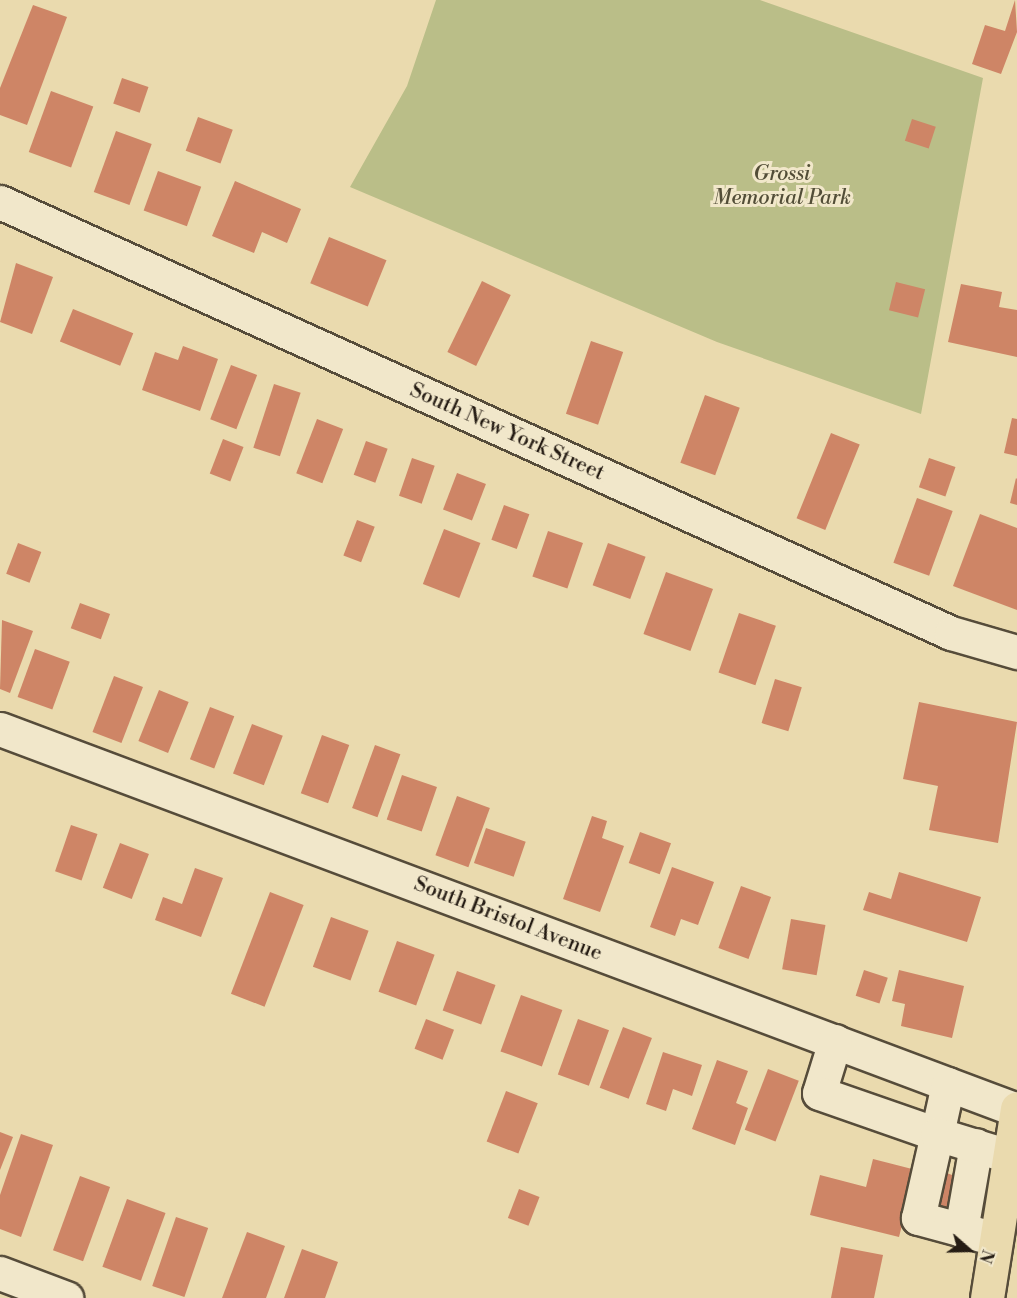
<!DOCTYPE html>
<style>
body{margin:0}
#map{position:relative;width:1017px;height:1298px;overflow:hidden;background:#eadaae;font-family:"Libre Bodoni",serif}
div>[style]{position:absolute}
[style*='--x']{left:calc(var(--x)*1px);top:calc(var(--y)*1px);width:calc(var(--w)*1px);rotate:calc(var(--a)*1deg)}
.green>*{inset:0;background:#babe88}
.building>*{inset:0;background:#ce8566;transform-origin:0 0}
.roads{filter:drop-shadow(2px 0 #564c3a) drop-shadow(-2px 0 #564c3a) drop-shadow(0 2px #564c3a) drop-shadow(0 -2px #564c3a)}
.minor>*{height:33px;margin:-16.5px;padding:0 16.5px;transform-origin:16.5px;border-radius:16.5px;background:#f1e7ca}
.highway>*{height:33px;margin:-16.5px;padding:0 16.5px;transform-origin:16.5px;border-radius:16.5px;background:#eadaae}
span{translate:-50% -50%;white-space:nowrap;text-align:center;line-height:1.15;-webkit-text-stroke:6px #f1e7ca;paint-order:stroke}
.park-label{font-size:21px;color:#524d37;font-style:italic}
.street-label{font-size:21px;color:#251c14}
.north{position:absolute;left:939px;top:1220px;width:60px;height:60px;-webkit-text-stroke:4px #f1e7ca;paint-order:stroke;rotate:110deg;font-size:16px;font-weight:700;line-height:24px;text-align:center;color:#251c14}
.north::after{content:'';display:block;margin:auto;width:21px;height:27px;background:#251c14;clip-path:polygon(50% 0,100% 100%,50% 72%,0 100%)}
</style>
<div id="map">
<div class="green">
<i style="clip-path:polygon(436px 0,760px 0,983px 78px,921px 414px,717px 342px,350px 187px,407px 86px)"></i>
</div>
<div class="building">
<i style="clip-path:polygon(1015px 0,1017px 32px,1001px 74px,972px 64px,985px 25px,1005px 31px)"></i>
<i style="clip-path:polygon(33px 5px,67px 17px,27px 125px,0 115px,0 88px)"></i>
<i style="left:122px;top:78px;width:28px;height:27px;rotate:19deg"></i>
<i style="left:51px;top:91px;width:45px;height:65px;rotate:20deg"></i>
<i style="left:198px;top:117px;width:37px;height:36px;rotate:20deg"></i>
<i style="left:912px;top:119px;width:25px;height:23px;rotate:18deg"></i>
<i style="left:116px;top:131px;width:38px;height:65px;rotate:20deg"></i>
<i style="left:158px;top:171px;width:46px;height:42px;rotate:20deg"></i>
<i style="clip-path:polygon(235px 181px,301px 209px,287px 243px,262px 232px,254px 253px,212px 236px)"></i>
<i style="left:329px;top:237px;width:62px;height:50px;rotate:22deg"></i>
<i style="clip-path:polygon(16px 263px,53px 277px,32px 334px,0 322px)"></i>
<i style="left:482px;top:281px;width:32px;height:79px;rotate:26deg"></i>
<i style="left:896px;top:282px;width:30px;height:29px;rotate:14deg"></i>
<i style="clip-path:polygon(961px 284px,1002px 292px,999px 307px,1017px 310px,1017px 357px,948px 342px)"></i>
<i style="left:73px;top:309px;width:65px;height:35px;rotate:22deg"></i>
<i style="left:591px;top:341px;width:34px;height:77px;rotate:19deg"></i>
<i style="clip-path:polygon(183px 346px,218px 359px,200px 411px,142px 390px,155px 352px,178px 360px)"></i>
<i style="left:231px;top:365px;width:28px;height:58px;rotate:21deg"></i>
<i style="left:274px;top:384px;width:28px;height:67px;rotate:18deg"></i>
<i style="left:705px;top:395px;width:37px;height:72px;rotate:20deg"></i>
<i style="clip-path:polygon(1012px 418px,1017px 419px,1017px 456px,1004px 453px)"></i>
<i style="left:317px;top:419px;width:28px;height:58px;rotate:21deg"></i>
<i style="left:831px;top:433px;width:31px;height:92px;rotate:22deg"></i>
<i style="left:223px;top:439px;width:22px;height:37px;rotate:21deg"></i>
<i style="left:366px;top:441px;width:23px;height:36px;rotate:20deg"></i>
<i style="left:412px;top:458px;width:24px;height:40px;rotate:19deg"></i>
<i style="left:929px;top:458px;width:28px;height:31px;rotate:19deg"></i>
<i style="left:457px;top:473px;width:31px;height:39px;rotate:21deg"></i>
<i style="clip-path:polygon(1016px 478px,1017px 479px,1017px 505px,1010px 503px)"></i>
<i style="left:917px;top:498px;width:38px;height:69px;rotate:20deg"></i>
<i style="left:504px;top:505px;width:27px;height:37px;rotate:20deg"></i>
<i style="clip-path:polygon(980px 514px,1017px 528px,1017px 610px,953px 586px)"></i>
<i style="left:357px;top:520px;width:19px;height:38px;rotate:21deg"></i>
<i style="left:444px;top:529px;width:39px;height:59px;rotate:21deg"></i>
<i style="left:548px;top:531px;width:37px;height:48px;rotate:19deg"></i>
<i style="left:18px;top:543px;width:25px;height:33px;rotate:21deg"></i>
<i style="left:608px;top:543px;width:40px;height:45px;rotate:20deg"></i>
<i style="left:666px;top:572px;width:50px;height:66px;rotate:20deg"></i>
<i style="left:80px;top:603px;width:32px;height:27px;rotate:20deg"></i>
<i style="left:739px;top:613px;width:39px;height:63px;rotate:19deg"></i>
<i style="clip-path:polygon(2px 620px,33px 631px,10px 693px,0 689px)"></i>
<i style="left:35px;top:649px;width:37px;height:51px;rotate:20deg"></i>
<i style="left:114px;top:676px;width:31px;height:60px;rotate:21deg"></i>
<i style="left:775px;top:679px;width:28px;height:46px;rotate:17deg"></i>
<i style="left:159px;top:690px;width:32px;height:55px;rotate:22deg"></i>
<i style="clip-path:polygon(919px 702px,1017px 722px,998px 843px,929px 830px,938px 786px,903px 779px)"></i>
<i style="left:210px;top:707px;width:26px;height:56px;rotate:21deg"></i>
<i style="left:252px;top:724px;width:33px;height:53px;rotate:21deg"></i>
<i style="left:322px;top:735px;width:29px;height:62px;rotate:20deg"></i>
<i style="left:375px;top:745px;width:27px;height:67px;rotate:20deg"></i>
<i style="left:402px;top:775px;width:37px;height:47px;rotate:19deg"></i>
<i style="left:457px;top:796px;width:35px;height:63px;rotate:20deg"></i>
<i style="clip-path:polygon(592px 816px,607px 821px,602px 838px,624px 846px,600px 912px,563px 899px)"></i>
<i style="left:71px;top:825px;width:28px;height:49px;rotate:19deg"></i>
<i style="left:486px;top:828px;width:42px;height:37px;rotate:19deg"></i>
<i style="left:640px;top:832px;width:33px;height:33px;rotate:20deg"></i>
<i style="left:120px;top:843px;width:31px;height:48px;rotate:21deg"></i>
<i style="clip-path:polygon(672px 867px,714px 882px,698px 925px,681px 919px,675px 936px,650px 927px)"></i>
<i style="clip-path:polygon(195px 868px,223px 878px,201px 937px,155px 920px,163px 897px,182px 904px)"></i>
<i style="clip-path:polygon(899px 872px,981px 897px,967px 942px,863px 910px,869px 892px,891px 899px)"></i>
<i style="left:741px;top:886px;width:32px;height:66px;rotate:20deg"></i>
<i style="left:270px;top:892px;width:36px;height:109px;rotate:21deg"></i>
<i style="left:331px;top:917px;width:40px;height:53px;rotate:20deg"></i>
<i style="left:791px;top:919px;width:35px;height:51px;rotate:10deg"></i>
<i style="left:397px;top:941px;width:40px;height:54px;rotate:20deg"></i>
<i style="left:864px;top:970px;width:25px;height:27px;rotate:18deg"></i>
<i style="clip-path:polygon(899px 970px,964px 986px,952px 1038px,901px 1026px,905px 1004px,892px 1001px)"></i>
<i style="left:457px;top:971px;width:41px;height:42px;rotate:20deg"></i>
<i style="left:521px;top:995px;width:44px;height:60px;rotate:20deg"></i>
<i style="left:426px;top:1019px;width:30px;height:32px;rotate:21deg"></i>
<i style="left:578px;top:1019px;width:33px;height:59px;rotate:20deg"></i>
<i style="left:623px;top:1027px;width:31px;height:65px;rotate:21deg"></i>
<i style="clip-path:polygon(663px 1052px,702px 1065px,692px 1096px,673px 1089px,666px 1111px,646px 1104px)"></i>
<i style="clip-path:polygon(717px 1060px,748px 1071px,736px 1103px,748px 1108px,735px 1145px,692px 1129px)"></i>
<i style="left:768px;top:1069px;width:33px;height:65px;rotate:21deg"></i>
<i style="left:506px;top:1091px;width:34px;height:54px;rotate:21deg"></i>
<i style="clip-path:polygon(0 1132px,13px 1137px,0 1170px)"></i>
<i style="clip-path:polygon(21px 1134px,53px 1145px,21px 1237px,0 1229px,0 1195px)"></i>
<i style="clip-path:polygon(873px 1159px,916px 1170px,899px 1237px,810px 1215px,820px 1175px,866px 1187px)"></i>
<i style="left:939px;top:1170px;width:30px;height:33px;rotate:21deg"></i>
<i style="left:80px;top:1176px;width:32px;height:79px;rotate:20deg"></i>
<i style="left:519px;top:1189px;width:22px;height:31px;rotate:21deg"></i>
<i style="left:127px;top:1199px;width:41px;height:72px;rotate:20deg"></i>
<i style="left:176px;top:1217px;width:34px;height:73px;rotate:19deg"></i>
<i style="clip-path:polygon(247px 1232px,285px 1246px,266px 1298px,222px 1298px)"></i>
<i style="clip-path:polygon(841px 1247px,883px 1255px,874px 1298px,831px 1298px)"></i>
<i style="clip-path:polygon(302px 1249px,338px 1262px,325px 1298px,284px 1298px)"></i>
</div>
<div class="roads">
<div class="minor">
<i style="--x:0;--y:202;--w:1044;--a:24.38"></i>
<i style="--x:951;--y:633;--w:69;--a:16.1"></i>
<i style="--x:0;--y:729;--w:1086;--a:20.54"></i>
<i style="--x:835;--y:1041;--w:54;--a:107.1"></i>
<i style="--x:819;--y:1093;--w:125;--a:19.2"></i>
<i style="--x:937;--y:1134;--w:51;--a:-77.6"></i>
<i style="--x:961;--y:1230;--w:86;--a:-80"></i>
<i style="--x:996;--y:1239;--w:81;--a:-164.9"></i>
<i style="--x:918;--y:1218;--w:86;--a:-77.3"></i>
<i style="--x:937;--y:1134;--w:75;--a:17"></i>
<i style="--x:0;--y:1273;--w:71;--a:20.7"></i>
</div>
<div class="highway">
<i style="--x:987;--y:1298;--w:192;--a:-81"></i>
</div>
</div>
<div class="park-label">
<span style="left:782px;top:186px">Grossi<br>Memorial Park</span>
</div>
<div class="street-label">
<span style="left:507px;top:432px;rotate:24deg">South New York Street</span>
<span style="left:508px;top:919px;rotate:21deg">South Bristol Avenue</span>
</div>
<div class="north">N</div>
</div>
